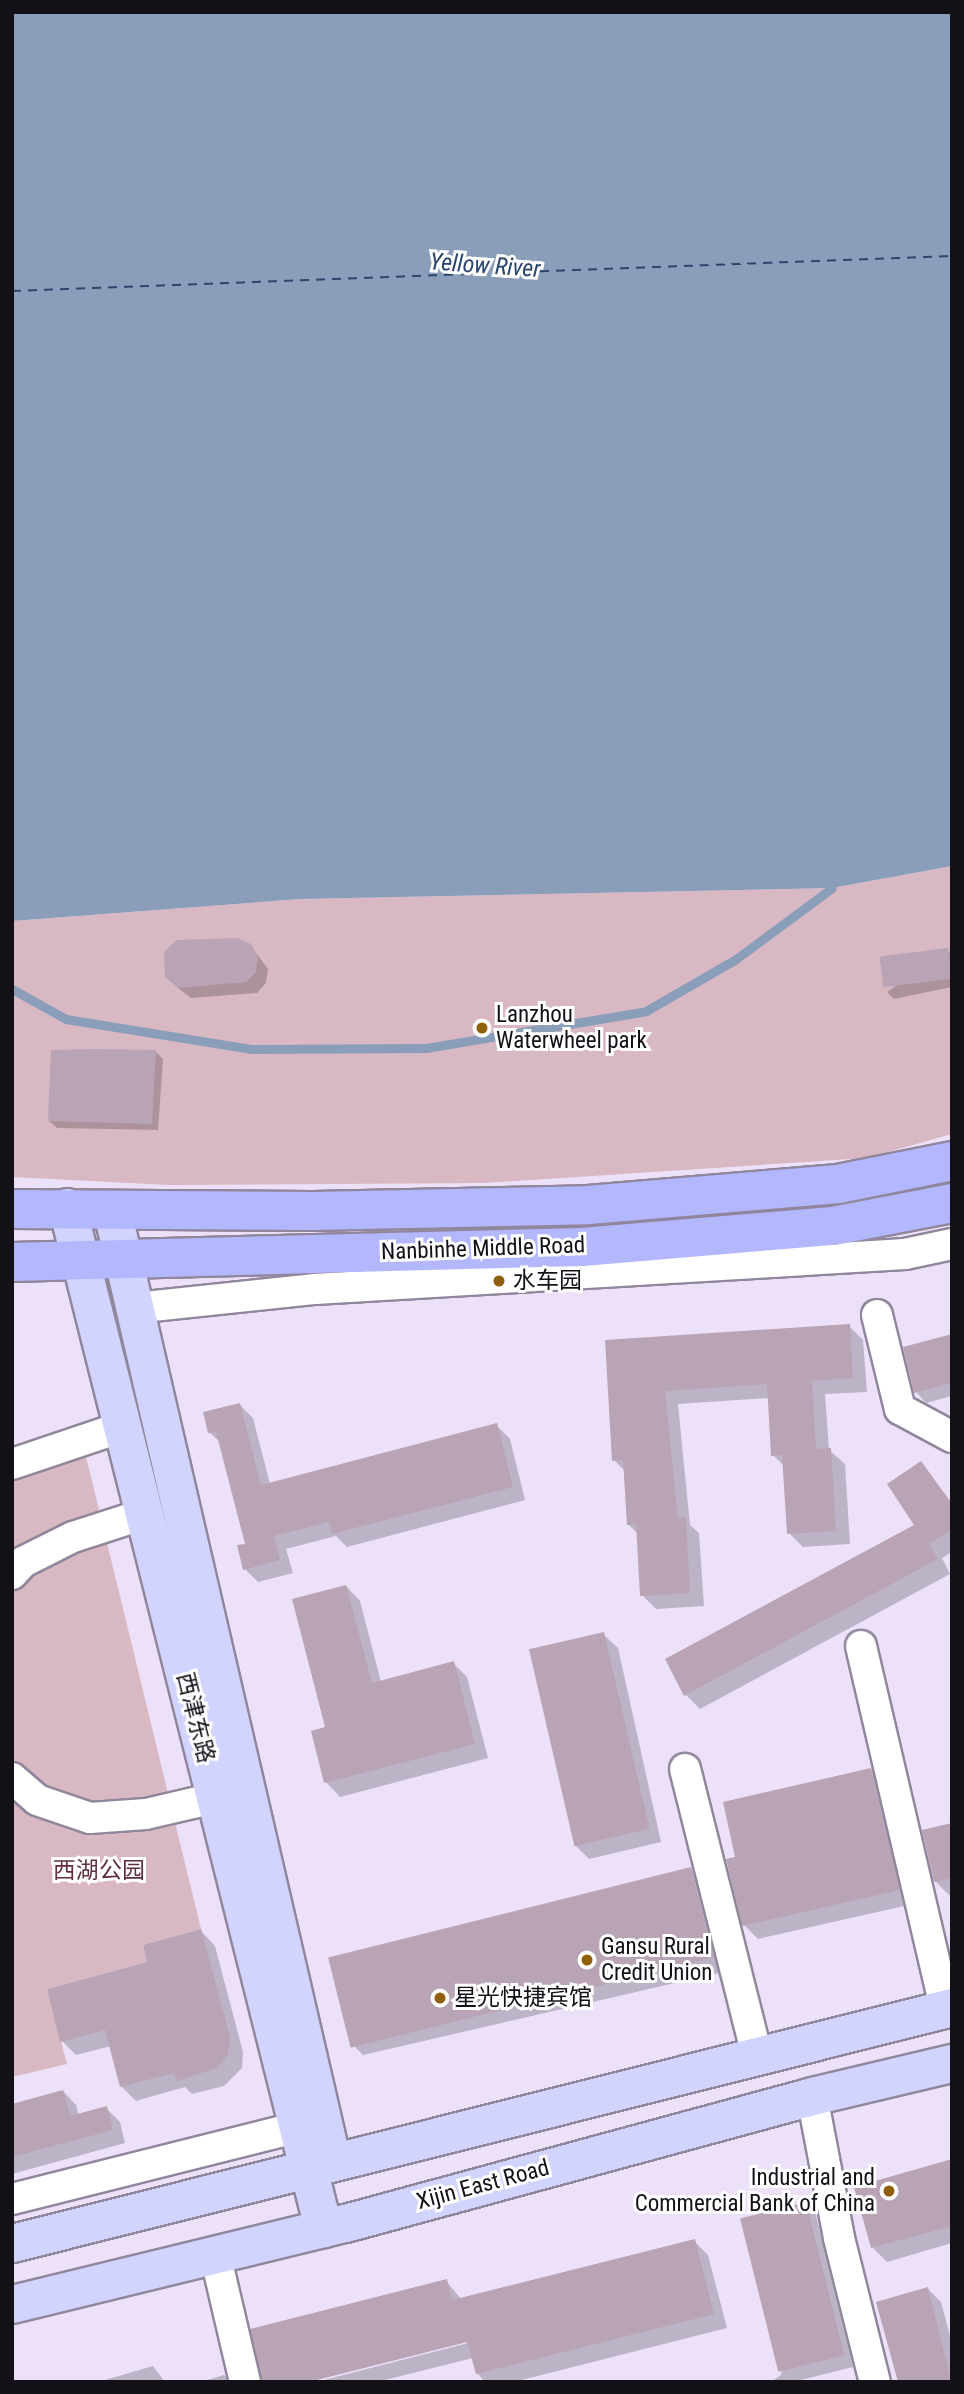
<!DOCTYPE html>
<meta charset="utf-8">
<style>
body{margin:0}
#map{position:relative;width:964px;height:2394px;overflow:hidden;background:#ece1f8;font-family:"Roboto Condensed","Noto Sans SC",sans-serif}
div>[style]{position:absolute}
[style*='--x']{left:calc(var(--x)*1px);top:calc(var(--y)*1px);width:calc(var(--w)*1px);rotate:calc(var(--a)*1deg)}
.green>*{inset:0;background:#d8b8c2}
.water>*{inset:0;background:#8a9eba}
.shadow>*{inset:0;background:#0003}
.stream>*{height:9px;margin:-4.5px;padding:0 4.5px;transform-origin:4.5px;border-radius:4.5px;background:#8a9eba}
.ferry>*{height:2px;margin-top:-1px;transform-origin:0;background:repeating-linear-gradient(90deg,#29466f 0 9px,transparent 0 16px)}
.building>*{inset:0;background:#b9a4b5;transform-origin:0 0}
.roads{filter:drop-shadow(2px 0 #91879c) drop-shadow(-2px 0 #91879c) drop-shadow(0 2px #91879c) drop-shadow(0 -2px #91879c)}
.minor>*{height:30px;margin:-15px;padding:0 15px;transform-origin:15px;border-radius:15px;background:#fff}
.major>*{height:37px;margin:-18.5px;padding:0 18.5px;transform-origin:18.5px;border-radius:18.5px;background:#d1d4fe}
.highway>*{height:38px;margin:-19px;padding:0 19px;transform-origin:19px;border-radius:19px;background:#b3b7fe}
.dots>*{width:19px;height:19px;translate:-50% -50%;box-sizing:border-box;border:4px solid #fff;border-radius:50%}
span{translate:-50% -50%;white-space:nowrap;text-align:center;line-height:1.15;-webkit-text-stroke:6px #fff;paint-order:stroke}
.poi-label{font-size:23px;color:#141018}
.left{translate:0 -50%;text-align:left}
.right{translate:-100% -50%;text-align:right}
.street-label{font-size:23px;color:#141018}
.park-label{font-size:23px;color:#602d41}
.water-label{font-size:24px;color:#29466f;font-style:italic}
.frame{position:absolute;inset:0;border:14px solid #141018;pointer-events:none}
</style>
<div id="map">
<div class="green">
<i style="clip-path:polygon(952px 866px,952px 1134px,866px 1158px,484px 1183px,169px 1185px,12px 1177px,12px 921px,301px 899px,832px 888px)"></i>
<i style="clip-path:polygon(82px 1440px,201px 1929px,143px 1945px,147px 1962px,47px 1989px,67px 2064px,12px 2077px,12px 1456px)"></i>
</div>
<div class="water">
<i style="clip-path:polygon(12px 12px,952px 12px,952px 866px,832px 888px,301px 899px,12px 921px)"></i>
</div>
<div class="shadow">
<i style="clip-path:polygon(250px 945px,268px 969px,266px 983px,257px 993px,191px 998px,178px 988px)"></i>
<i style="clip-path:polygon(947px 950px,952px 955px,952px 987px,894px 999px,887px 992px)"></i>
<i style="clip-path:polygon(156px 1052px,163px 1059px,158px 1130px,57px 1128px,49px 1121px)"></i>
<i style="clip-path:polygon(849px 1326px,863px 1340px,867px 1392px,825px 1394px,829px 1450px,845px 1464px,850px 1544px,803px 1547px,789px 1533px,785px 1467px,773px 1455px,769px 1398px,678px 1404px,690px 1525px,699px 1533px,704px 1606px,656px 1609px,642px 1595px,638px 1534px,628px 1524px,625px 1471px,614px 1460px,607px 1342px)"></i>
<i style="clip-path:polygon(952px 1336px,952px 1396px,926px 1403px,916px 1392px)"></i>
<i style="clip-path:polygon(240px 1405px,253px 1418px,270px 1484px,496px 1425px,510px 1439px,525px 1500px,347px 1547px,336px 1536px,286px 1549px,293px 1573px,258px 1582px,245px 1569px,247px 1545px,221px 1443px,210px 1433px)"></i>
<i style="clip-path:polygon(921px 1463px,952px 1503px,952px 1552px,942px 1558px,950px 1574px,700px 1709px,686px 1695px,916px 1525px)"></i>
<i style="clip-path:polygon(346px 1586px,360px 1601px,381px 1682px,453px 1663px,467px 1677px,488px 1758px,340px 1797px,326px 1782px)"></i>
<i style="clip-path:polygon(603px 1634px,618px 1648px,661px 1842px,589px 1859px,575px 1845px)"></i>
<i style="clip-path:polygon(871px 1770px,885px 1784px,913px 1904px,758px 1939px,744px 1925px,738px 1858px)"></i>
<i style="clip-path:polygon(952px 1825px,952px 1895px,949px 1895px,935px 1881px)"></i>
<i style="clip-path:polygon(691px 1869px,705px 1883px,727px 1971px,363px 2055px,349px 2041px)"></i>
<i style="clip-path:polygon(201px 1931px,215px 1946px,243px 2052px,242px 2068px,224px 2086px,192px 2094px,185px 2087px,136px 2101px,122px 2087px,111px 2046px,76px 2055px,62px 2041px,149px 1963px)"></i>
<i style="clip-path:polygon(63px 2091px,76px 2105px,79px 2116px,106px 2108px,120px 2122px,125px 2143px,12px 2174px,12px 2105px)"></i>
<i style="clip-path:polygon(952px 2161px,952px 2243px,887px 2262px,873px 2248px,856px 2188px)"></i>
<i style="clip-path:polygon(806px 2204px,816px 2215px,853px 2367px,793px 2382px,771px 2382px,781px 2375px)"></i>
<i style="clip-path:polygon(694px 2241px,708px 2255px,727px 2328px,514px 2382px,485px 2382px,477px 2373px,473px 2358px,377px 2382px,316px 2382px,476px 2341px,253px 2330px,446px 2281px,462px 2300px)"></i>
<i style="clip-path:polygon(928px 2289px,941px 2302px,952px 2343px,952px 2382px)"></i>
<i style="clip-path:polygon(153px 2366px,165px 2382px,98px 2382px)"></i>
<i style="clip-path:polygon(224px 2375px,231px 2382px,200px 2382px)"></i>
</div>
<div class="stream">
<i style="--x:12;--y:989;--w:62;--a:29.1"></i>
<i style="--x:66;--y:1019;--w:187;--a:9.2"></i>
<i style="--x:251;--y:1049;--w:175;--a:-0.3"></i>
<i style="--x:426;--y:1048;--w:223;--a:-9.5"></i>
<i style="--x:646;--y:1011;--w:104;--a:-30"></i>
<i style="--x:736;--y:959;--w:119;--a:-36.5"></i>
</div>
<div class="ferry">
<i style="--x:12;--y:291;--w:941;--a:-2.13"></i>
</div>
<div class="building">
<i style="clip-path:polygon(237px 938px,251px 944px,258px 957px,256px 972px,246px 982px,178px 988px,165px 977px,164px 952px,177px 940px)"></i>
<i style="left:948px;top:948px;width:31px;height:69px;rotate:83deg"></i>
<i style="clip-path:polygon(98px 1049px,156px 1050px,152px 1124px,48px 1121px,51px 1050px)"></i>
<i style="clip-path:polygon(850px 1324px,853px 1378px,812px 1381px,816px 1449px,831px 1448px,836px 1531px,787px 1534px,782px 1455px,771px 1456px,767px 1384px,665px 1391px,678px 1518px,686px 1517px,690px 1593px,640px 1596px,636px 1524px,627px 1525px,623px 1460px,612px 1461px,605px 1340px)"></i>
<i style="clip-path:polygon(952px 1334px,952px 1383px,914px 1393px,903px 1347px)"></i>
<i style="clip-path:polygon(240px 1403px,261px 1485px,497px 1423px,513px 1487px,332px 1534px,329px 1522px,274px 1536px,280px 1560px,243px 1570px,237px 1545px,245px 1544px,216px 1432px,208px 1433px,203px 1412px)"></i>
<i style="clip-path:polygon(921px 1461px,952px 1504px,952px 1529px,929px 1544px,938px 1559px,684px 1696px,665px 1659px,914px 1525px,887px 1484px)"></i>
<i style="clip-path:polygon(346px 1585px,372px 1683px,454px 1661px,475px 1744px,324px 1783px,311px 1731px,325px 1727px,292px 1599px)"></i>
<i style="left:604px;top:1632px;width:202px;height:77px;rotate:77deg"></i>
<i style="clip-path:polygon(871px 1768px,900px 1890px,742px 1926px,726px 1859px,735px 1857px,723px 1802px)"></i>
<i style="clip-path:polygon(952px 1823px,952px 1878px,934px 1882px,922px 1830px)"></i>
<i style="left:691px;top:1867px;width:93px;height:374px;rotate:76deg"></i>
<i style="clip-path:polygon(201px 1929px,230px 2037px,228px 2054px,217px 2068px,177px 2081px,174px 2073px,120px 2087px,105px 2030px,60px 2042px,47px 1989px,147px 1962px,143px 1945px)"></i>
<i style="clip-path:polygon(63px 2090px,70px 2116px,107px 2106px,113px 2130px,12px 2157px,12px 2104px)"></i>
<i style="clip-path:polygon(952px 2159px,952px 2226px,871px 2248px,854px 2187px)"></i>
<i style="left:806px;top:2202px;width:158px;height:68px;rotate:76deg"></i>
<i style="clip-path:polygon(695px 2239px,714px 2314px,476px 2374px,467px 2342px,309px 2382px,262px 2382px,250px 2329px,447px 2279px,452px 2300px)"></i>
<i style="clip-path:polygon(928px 2287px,952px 2382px,898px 2382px,876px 2302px)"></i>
</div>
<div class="roads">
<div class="minor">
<i style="--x:134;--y:1308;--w:182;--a:-6"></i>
<i style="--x:315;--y:1289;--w:591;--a:-3.39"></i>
<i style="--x:905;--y:1254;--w:48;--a:-12"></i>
<i style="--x:877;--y:1315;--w:97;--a:76.3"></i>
<i style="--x:900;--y:1409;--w:59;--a:28.3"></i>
<i style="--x:12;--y:1464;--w:116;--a:-18.6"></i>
<i style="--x:12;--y:1574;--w:16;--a:-47"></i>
<i style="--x:23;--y:1562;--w:56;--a:-26.6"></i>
<i style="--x:73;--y:1537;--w:75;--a:-17.9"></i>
<i style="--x:861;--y:1646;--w:372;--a:76.9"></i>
<i style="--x:685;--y:1769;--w:296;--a:75.9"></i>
<i style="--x:12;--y:1778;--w:33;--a:41"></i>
<i style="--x:37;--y:1800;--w:56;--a:18.8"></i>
<i style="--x:90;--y:1818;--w:56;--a:-4.1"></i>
<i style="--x:146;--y:1814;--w:71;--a:-13.1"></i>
<i style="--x:812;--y:2096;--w:145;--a:79.2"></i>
<i style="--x:839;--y:2238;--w:148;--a:76"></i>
<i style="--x:12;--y:2199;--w:316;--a:-14.1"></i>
<i style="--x:215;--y:2254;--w:131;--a:76.8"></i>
</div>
<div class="major">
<i style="--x:67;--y:1207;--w:1053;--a:75.92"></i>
<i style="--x:112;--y:1211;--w:967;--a:76.97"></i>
<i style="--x:12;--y:2243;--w:969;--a:-14.09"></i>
<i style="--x:12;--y:2304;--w:343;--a:-13.7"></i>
<i style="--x:345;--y:2223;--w:484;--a:-15.2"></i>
<i style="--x:812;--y:2096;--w:144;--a:-13.3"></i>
</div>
<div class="highway">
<i style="--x:12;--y:1209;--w:301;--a:0.4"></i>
<i style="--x:313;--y:1211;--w:275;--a:-1.2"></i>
<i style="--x:588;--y:1205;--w:251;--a:-4.8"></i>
<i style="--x:838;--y:1184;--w:116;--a:-11.4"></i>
<i style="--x:12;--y:1262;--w:570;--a:-1.51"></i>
<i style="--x:582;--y:1247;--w:252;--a:-4.8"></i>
<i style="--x:833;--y:1226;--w:121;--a:-10.9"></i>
</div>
</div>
<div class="dots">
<i style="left:482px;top:1028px;background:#905f0c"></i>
<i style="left:499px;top:1281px;background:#905f0c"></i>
<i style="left:587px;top:1960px;background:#905f0c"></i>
<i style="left:440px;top:1998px;background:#905f0c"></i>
<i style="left:889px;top:2191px;background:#905f0c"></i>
</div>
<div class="poi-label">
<span class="left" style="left:496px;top:1028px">Lanzhou<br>Waterwheel park</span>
<span class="left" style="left:513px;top:1281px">水车园</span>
<span class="left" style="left:601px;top:1960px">Gansu Rural<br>Credit Union</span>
<span class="left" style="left:454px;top:1998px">星光快捷宾馆</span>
<span class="right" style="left:875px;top:2191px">Industrial and<br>Commercial Bank of China</span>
</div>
<div class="street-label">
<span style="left:483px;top:1249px;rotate:-2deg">Nanbinhe Middle Road</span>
<span style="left:195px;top:1718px;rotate:76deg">西津东路</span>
<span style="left:483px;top:2185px;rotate:-15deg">Xijin East Road</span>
</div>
<div class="park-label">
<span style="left:99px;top:1871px">西湖公园</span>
</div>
<div class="water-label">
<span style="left:485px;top:266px;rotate:4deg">Yellow River</span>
</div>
<div class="frame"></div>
</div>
